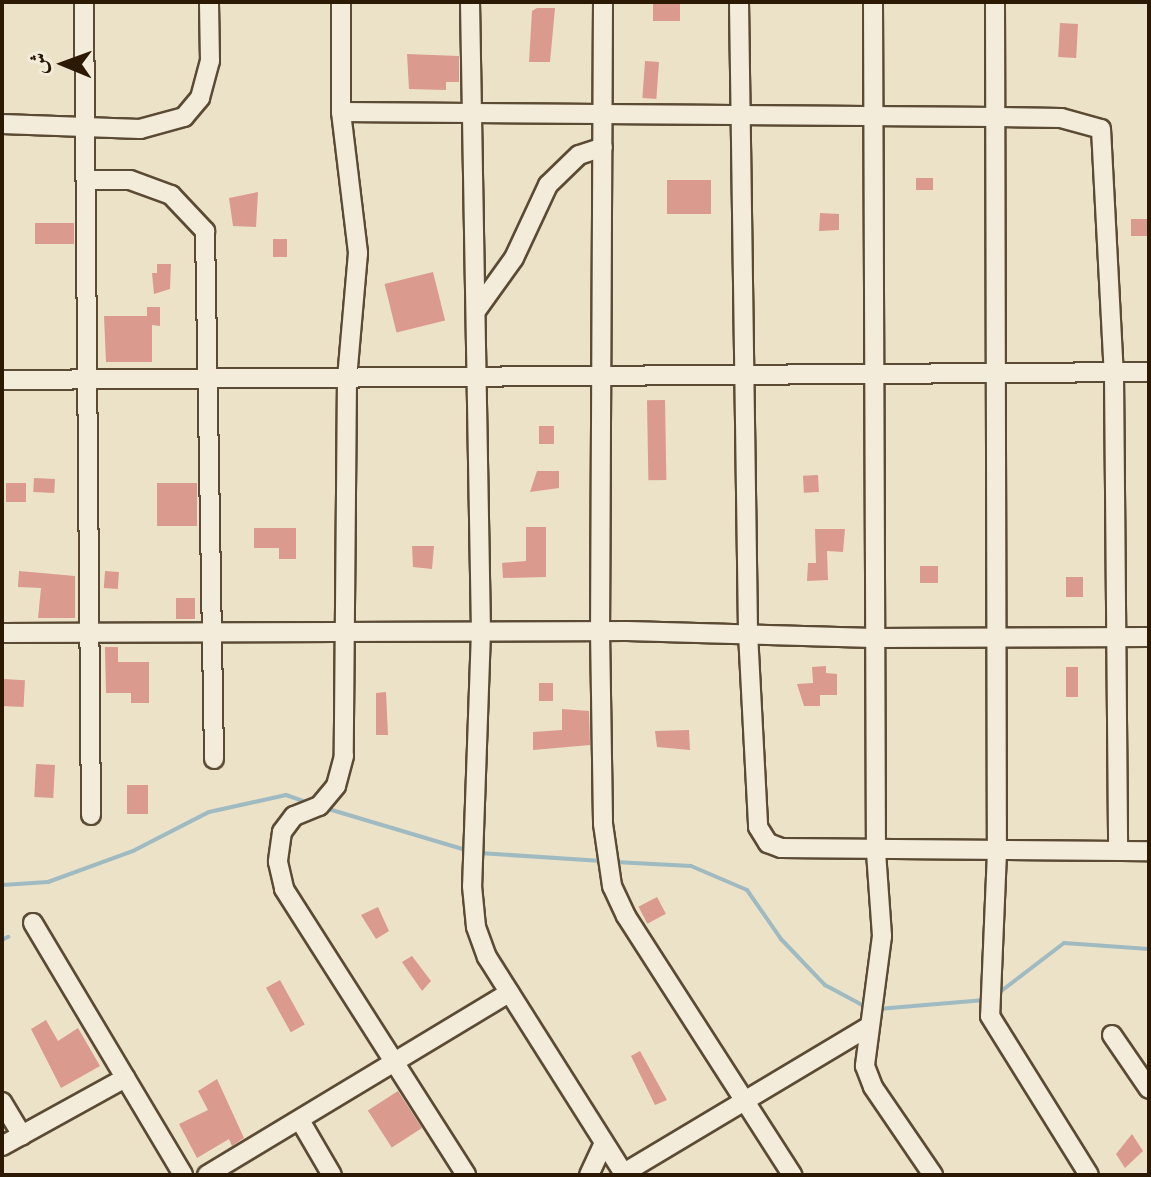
<!DOCTYPE html>
<meta charset="utf-8">
<style>
body{margin:0}
#map{position:relative;width:1151px;height:1177px;overflow:hidden;background:#ece2c8;font-family:"Old Standard TT",Amiri,serif}
div>[style]{position:absolute}
[style*='--x']{left:calc(var(--x)*1px);top:calc(var(--y)*1px);width:calc(var(--w)*1px);rotate:calc(var(--a)*1deg)}
.stream>*{height:4px;margin:-2px;padding:0 2px;transform-origin:2px;border-radius:2px;background:#9fbac1}
.building>*{inset:0;background:#da9a8e;transform-origin:0 0}
.roads{filter:drop-shadow(2px 0 #5b4b34) drop-shadow(-2px 0 #5b4b34) drop-shadow(0 2px #5b4b34) drop-shadow(0 -2px #5b4b34)}
.street>*{height:18px;margin:-9px;padding:0 9px;transform-origin:9px;border-radius:9px;background:#f3ecdb}
span{translate:-50% -50%;white-space:nowrap;text-align:center;line-height:1.15;-webkit-text-stroke:6px #f3ecdb;paint-order:stroke}
.frame{position:absolute;inset:0;border:4px solid #2b1903;pointer-events:none}
.north{position:absolute;left:24px;top:24px;width:80px;height:80px;-webkit-text-stroke:6px #f3ecdb;paint-order:stroke;rotate:271deg;font-size:22px;font-weight:700;line-height:32px;text-align:center;color:#2b1903}
.north::after{content:'';display:block;margin:auto;width:28px;height:36px;background:#2b1903;clip-path:polygon(50% 0,100% 100%,50% 72%,0 100%)}
</style>
<div id="map">
<div class="stream">
<i style="--x:325;--y:808;--w:147;--a:16.6"></i>
<i style="--x:479;--y:853;--w:123;--a:3.7"></i>
<i style="--x:615;--y:862;--w:76;--a:3"></i>
<i style="--x:691;--y:866;--w:61;--a:23.2"></i>
<i style="--x:747;--y:890;--w:60;--a:55.2"></i>
<i style="--x:781;--y:939;--w:64;--a:46.3"></i>
<i style="--x:825;--y:985;--w:47;--a:28.2"></i>
<i style="--x:2;--y:885;--w:46;--a:-3.7"></i>
<i style="--x:48;--y:882;--w:90;--a:-20"></i>
<i style="--x:133;--y:851;--w:85;--a:-27.2"></i>
<i style="--x:209;--y:812;--w:79;--a:-12.4"></i>
<i style="--x:286;--y:795;--w:24;--a:19"></i>
<i style="--x:2;--y:940;--w:7;--a:-27"></i>
<i style="--x:996;--y:995;--w:86;--a:-37.4"></i>
<i style="--x:1064;--y:943;--w:85;--a:4"></i>
<i style="--x:878;--y:1009;--w:107;--a:-4.8"></i>
</div>
<div class="building">
<i style="left:653px;top:2px;width:27px;height:19px"></i>
<i style="clip-path:polygon(537px 8px,555px 8px,550px 62px,529px 62px,532px 11px)"></i>
<i style="left:1060px;top:23px;width:18px;height:34px;rotate:3deg"></i>
<i style="clip-path:polygon(407px 54px,459px 56px,459px 82px,446px 82px,446px 90px,409px 89px)"></i>
<i style="left:645px;top:61px;width:14px;height:37px;rotate:4deg"></i>
<i style="left:916px;top:178px;width:17px;height:12px"></i>
<i style="left:667px;top:180px;width:44px;height:34px"></i>
<i style="clip-path:polygon(258px 192px,256px 227px,233px 226px,229px 198px)"></i>
<i style="clip-path:polygon(820px 213px,839px 214px,839px 230px,819px 231px)"></i>
<i style="left:1131px;top:219px;width:18px;height:17px"></i>
<i style="left:35px;top:223px;width:39px;height:21px"></i>
<i style="left:287px;top:239px;width:18px;height:14px;rotate:90deg"></i>
<i style="clip-path:polygon(157px 264px,171px 264px,170px 289px,154px 294px,152px 273px,157px 273px)"></i>
<i style="left:433px;top:272px;width:50px;height:50px;rotate:76deg"></i>
<i style="clip-path:polygon(147px 307px,160px 307px,160px 326px,152px 325px,152px 362px,106px 362px,104px 316px,147px 316px)"></i>
<i style="left:665px;top:400px;width:80px;height:18px;rotate:89deg"></i>
<i style="left:539px;top:426px;width:15px;height:18px"></i>
<i style="clip-path:polygon(537px 471px,559px 471px,559px 488px,530px 492px)"></i>
<i style="left:818px;top:475px;width:17px;height:15px;rotate:87deg"></i>
<i style="left:34px;top:478px;width:21px;height:14px;rotate:3deg"></i>
<i style="left:6px;top:483px;width:20px;height:19px"></i>
<i style="left:157px;top:483px;width:40px;height:43px"></i>
<i style="clip-path:polygon(526px 527px,546px 527px,546px 577px,503px 578px,502px 563px,526px 561px)"></i>
<i style="clip-path:polygon(254px 528px,296px 528px,296px 559px,279px 559px,279px 548px,254px 548px)"></i>
<i style="clip-path:polygon(815px 529px,845px 529px,843px 552px,827px 551px,828px 580px,807px 581px,808px 563px,816px 563px)"></i>
<i style="clip-path:polygon(412px 546px,434px 546px,432px 569px,413px 567px)"></i>
<i style="left:920px;top:566px;width:18px;height:17px"></i>
<i style="clip-path:polygon(19px 571px,75px 576px,75px 618px,38px 618px,41px 588px,18px 587px)"></i>
<i style="left:105px;top:571px;width:14px;height:17px;rotate:4deg"></i>
<i style="left:1066px;top:577px;width:17px;height:20px"></i>
<i style="left:195px;top:598px;width:21px;height:19px;rotate:90deg"></i>
<i style="clip-path:polygon(105px 647px,118px 647px,118px 662px,149px 662px,149px 703px,131px 703px,131px 693px,106px 693px)"></i>
<i style="clip-path:polygon(826px 666px,826px 673px,837px 674px,837px 695px,820px 695px,820px 706px,804px 706px,797px 684px,813px 683px,812px 667px)"></i>
<i style="left:1066px;top:667px;width:12px;height:30px"></i>
<i style="left:3px;top:679px;width:22px;height:27px;rotate:3deg"></i>
<i style="left:539px;top:683px;width:14px;height:18px"></i>
<i style="clip-path:polygon(386px 692px,388px 735px,376px 735px,376px 693px)"></i>
<i style="clip-path:polygon(562px 709px,589px 711px,590px 745px,533px 750px,533px 732px,562px 730px)"></i>
<i style="clip-path:polygon(689px 730px,690px 750px,657px 747px,655px 731px)"></i>
<i style="left:36px;top:764px;width:19px;height:33px;rotate:3deg"></i>
<i style="left:127px;top:785px;width:21px;height:29px"></i>
<i style="left:657px;top:897px;width:19px;height:21px;rotate:62deg"></i>
<i style="clip-path:polygon(378px 907px,389px 931px,376px 939px,361px 915px)"></i>
<i style="clip-path:polygon(412px 956px,431px 981px,422px 991px,402px 962px)"></i>
<i style="left:280px;top:980px;width:51px;height:16px;rotate:61deg"></i>
<i style="clip-path:polygon(46px 1020px,58px 1041px,78px 1028px,100px 1066px,61px 1088px,31px 1029px)"></i>
<i style="clip-path:polygon(640px 1051px,667px 1100px,655px 1105px,631px 1056px)"></i>
<i style="clip-path:polygon(217px 1079px,244px 1138px,232px 1146px,229px 1139px,197px 1158px,179px 1124px,208px 1110px,198px 1091px)"></i>
<i style="left:398px;top:1091px;width:44px;height:36px;rotate:57deg"></i>
<i style="clip-path:polygon(1132px 1134px,1143px 1151px,1125px 1168px,1116px 1154px)"></i>
</div>
<div class="roads">
<div class="street">
<i style="--x:84;--y:2;--w:813;--a:89.51"></i>
<i style="--x:341;--y:2;--w:110;--a:90"></i>
<i style="--x:341;--y:112;--w:142;--a:83.1"></i>
<i style="--x:358;--y:253;--w:125;--a:95"></i>
<i style="--x:347;--y:378;--w:378;--a:90.5"></i>
<i style="--x:344;--y:756;--w:31;--a:105"></i>
<i style="--x:336;--y:786;--w:26;--a:130"></i>
<i style="--x:319;--y:806;--w:27;--a:158"></i>
<i style="--x:294;--y:816;--w:20;--a:127"></i>
<i style="--x:282;--y:832;--w:30;--a:98"></i>
<i style="--x:278;--y:862;--w:28;--a:77"></i>
<i style="--x:284;--y:889;--w:339;--a:57.5"></i>
<i style="--x:470;--y:2;--w:629;--a:89"></i>
<i style="--x:481;--y:631;--w:255;--a:92"></i>
<i style="--x:472;--y:886;--w:41;--a:84.4"></i>
<i style="--x:476;--y:927;--w:32;--a:70"></i>
<i style="--x:487;--y:957;--w:258;--a:57.7"></i>
<i style="--x:603;--y:2;--w:629;--a:90.27"></i>
<i style="--x:600;--y:631;--w:193;--a:89.1"></i>
<i style="--x:603;--y:824;--w:63;--a:81.7"></i>
<i style="--x:612;--y:886;--w:33;--a:65"></i>
<i style="--x:626;--y:916;--w:308;--a:57.3"></i>
<i style="--x:739;--y:2;--w:631;--a:89.18"></i>
<i style="--x:748;--y:633;--w:194;--a:87"></i>
<i style="--x:758;--y:827;--w:19;--a:58"></i>
<i style="--x:768;--y:843;--w:14;--a:21"></i>
<i style="--x:781;--y:848;--w:368;--a:0.5"></i>
<i style="--x:873;--y:2;--w:850;--a:89.8"></i>
<i style="--x:876;--y:852;--w:84;--a:85.9"></i>
<i style="--x:882;--y:936;--w:131;--a:97.5"></i>
<i style="--x:865;--y:1066;--w:22;--a:69"></i>
<i style="--x:873;--y:1087;--w:107;--a:55.7"></i>
<i style="--x:995;--y:2;--w:850;--a:89.87"></i>
<i style="--x:997;--y:852;--w:164;--a:92.4"></i>
<i style="--x:990;--y:1016;--w:187;--a:58.1"></i>
<i style="--x:341;--y:112;--w:656;--a:0.44"></i>
<i style="--x:997;--y:117;--w:64;--a:0.9"></i>
<i style="--x:1061;--y:118;--w:41;--a:15.4"></i>
<i style="--x:1101;--y:129;--w:246;--a:87"></i>
<i style="--x:1114;--y:375;--w:476;--a:89.5"></i>
<i style="--x:2;--y:124;--w:138;--a:2.1"></i>
<i style="--x:140;--y:129;--w:46;--a:-15.3"></i>
<i style="--x:184;--y:117;--w:25;--a:-50"></i>
<i style="--x:200;--y:98;--w:38;--a:-75"></i>
<i style="--x:210;--y:61;--w:59;--a:-91"></i>
<i style="--x:87;--y:180;--w:43;--a:0"></i>
<i style="--x:130;--y:180;--w:44;--a:20.1"></i>
<i style="--x:171;--y:195;--w:50;--a:46.6"></i>
<i style="--x:205;--y:231;--w:528;--a:89.02"></i>
<i style="--x:476;--y:311;--w:65;--a:-54.4"></i>
<i style="--x:514;--y:258;--w:81;--a:-65"></i>
<i style="--x:548;--y:185;--w:43;--a:-44.1"></i>
<i style="--x:579;--y:155;--w:25;--a:-18"></i>
<i style="--x:2;--y:380;--w:1147;--a:-0.4"></i>
<i style="--x:2;--y:633;--w:625;--a:-0.18"></i>
<i style="--x:627;--y:631;--w:247;--a:1.6"></i>
<i style="--x:874;--y:638;--w:275;--a:-0.2"></i>
<i style="--x:33;--y:923;--w:293;--a:59.2"></i>
<i style="--x:1112;--y:1035;--w:65;--a:55.6"></i>
<i style="--x:2;--y:1102;--w:39;--a:59"></i>
<i style="--x:301;--y:1122;--w:61;--a:59.7"></i>
<i style="--x:2;--y:1146;--w:141;--a:-28.9"></i>
<i style="--x:624;--y:1173;--w:284;--a:-30.9"></i>
<i style="--x:207;--y:1175;--w:353;--a:-31.1"></i>
<i style="--x:589;--y:1175;--w:35;--a:-65"></i>
</div>
</div>
<div class="frame"></div>
<div class="north">ش</div>
</div>
